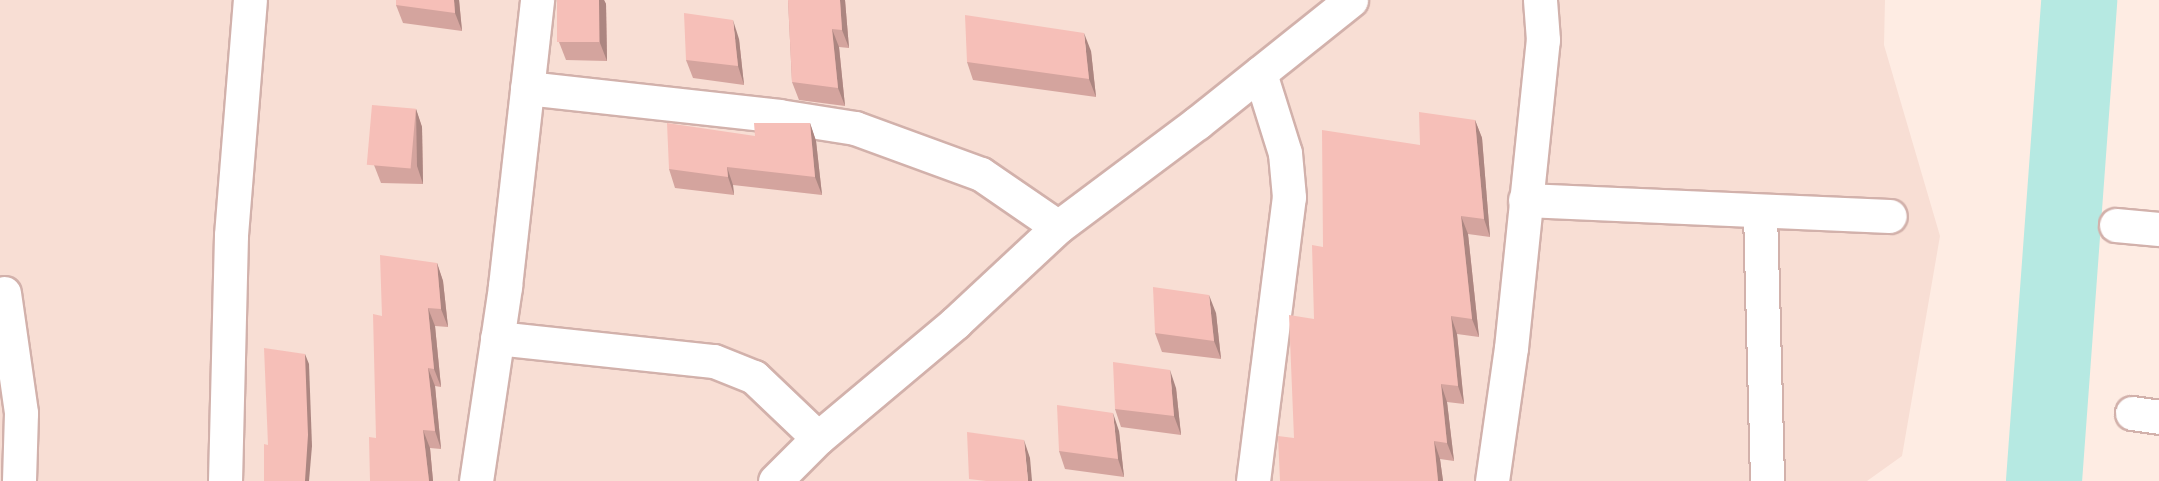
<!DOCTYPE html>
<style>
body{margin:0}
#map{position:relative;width:2159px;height:481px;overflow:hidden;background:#feece3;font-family:Poppins,sans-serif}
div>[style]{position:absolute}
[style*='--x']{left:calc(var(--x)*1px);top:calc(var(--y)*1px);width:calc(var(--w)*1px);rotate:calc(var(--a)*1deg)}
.residential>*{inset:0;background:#f8ded4}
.river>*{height:76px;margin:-38px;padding:0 38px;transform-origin:38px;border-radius:38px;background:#b6e9e2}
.roads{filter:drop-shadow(2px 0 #d2b1ab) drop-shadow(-2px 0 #d2b1ab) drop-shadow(0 2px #d2b1ab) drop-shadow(0 -2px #d2b1ab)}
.minor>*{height:33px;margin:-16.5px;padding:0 16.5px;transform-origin:16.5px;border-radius:16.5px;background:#fff}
.wall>*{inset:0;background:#d4a49e}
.shaded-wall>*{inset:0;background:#ac8681}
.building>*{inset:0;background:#f6bfb8;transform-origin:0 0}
span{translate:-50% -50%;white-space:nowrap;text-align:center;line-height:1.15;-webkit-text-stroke:4.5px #fff1eb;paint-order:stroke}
</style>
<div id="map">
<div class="residential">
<i style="clip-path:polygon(0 0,1885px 0,1884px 45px,1940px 236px,1902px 456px,1867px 481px,0 481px)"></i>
</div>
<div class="river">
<i style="--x:2044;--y:481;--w:482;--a:-85.8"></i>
</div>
<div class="roads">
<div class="minor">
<i style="--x:527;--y:88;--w:254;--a:6.3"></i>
<i style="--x:779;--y:116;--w:77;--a:9"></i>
<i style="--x:855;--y:128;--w:134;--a:20.1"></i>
<i style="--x:981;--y:174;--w:93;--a:34.5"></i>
<i style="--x:1525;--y:200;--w:365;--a:2.5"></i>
<i style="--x:1760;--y:212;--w:269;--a:88.5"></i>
<i style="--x:2116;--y:225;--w:43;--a:5.3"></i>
<i style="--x:4;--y:293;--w:121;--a:81.9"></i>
<i style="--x:21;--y:413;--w:68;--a:91.7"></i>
<i style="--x:497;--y:338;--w:218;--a:6.1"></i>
<i style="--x:714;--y:361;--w:43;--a:21.8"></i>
<i style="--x:754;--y:377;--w:88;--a:43.6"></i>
<i style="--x:2132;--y:413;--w:27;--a:8"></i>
<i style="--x:225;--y:481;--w:246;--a:-88.6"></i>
<i style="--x:231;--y:235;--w:236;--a:-85.4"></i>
<i style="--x:476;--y:481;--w:197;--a:-81.5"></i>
<i style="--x:505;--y:286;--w:288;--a:-83.6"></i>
<i style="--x:775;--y:481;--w:61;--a:-45"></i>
<i style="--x:818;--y:438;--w:180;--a:-40"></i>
<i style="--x:956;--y:322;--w:139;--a:-43"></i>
<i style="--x:1058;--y:227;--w:174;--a:-36.8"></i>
<i style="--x:1197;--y:123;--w:197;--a:-38.6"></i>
<i style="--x:1253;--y:481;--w:286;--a:-82.8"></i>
<i style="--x:1289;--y:197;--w:44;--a:-95.2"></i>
<i style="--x:1285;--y:153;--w:84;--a:-107.4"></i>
<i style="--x:1492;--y:481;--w:134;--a:-81.9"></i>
<i style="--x:1511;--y:348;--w:310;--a:-84.1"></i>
<i style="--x:1543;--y:40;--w:40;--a:-94.3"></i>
</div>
</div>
<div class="wall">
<i style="clip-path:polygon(396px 0,459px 0,462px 31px,403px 23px,396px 5px)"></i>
<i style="clip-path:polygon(557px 0,604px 0,606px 4px,607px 61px,566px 60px,559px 42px)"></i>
<i style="clip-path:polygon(788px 0,845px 0,849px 48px,839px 47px,845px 106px,799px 100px,792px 82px)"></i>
<i style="clip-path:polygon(739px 39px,744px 85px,693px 78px,686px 60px)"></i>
<i style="clip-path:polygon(1091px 51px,1096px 97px,973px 80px,967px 62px)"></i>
<i style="clip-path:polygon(416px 109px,422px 127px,423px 184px,381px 183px,374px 165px)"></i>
<i style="clip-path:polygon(1475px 120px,1482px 138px,1490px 237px,1468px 234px,1479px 337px,1457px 334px,1464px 404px,1447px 402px,1454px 461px,1440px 459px,1443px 481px,1280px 481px,1294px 438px,1314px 319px,1323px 247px,1420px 145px)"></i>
<i style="clip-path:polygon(810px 123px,816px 141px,822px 195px,733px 185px,734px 195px,675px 188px,669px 169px,755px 136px)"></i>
<i style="clip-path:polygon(437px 263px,443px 281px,448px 327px,435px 326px,441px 387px,435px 386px,441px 449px,430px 448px,433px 481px,370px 481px,376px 438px,382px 316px)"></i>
<i style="clip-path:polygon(1216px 313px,1221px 359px,1162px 352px,1155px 333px)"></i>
<i style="clip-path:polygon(1176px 388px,1181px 435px,1121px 427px,1115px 409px)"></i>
<i style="clip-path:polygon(1119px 431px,1124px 477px,1065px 469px,1059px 451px)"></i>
</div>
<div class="shaded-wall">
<i style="clip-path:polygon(454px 0,459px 0,462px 31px,455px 13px)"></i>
<i style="clip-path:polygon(599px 0,604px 0,606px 4px,607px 61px,600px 43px)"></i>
<i style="clip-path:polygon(840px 0,845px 0,849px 48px,842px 30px)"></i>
<i style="clip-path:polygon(733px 20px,739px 39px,744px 85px,738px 66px)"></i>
<i style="clip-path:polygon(832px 29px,839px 47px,845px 106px,838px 88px)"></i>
<i style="clip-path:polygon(1084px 33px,1091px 51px,1096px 97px,1089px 79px)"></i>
<i style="clip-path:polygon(416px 109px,422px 127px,423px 184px,417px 166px)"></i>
<i style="clip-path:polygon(1475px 120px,1482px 138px,1490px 237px,1484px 219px)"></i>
<i style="clip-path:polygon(810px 123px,816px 141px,822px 195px,815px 177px)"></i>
<i style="clip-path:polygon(727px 167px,733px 185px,734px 195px,728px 177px)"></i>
<i style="clip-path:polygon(1461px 216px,1468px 234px,1479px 337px,1472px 319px)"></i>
<i style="clip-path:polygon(437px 263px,443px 281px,448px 327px,441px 309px)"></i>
<i style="clip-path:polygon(1209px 295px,1216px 313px,1221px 359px,1214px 341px)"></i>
<i style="clip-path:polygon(428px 308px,435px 326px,441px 387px,434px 369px)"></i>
<i style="clip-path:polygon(1451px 316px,1457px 334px,1464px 404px,1458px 386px)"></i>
<i style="clip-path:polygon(305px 354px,309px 364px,312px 446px,309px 481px,305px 481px)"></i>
<i style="clip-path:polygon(428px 368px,435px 386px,441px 449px,435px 431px)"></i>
<i style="clip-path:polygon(1170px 370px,1176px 388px,1181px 435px,1174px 416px)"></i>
<i style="clip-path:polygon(1441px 384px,1447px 402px,1454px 461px,1447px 443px)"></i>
<i style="clip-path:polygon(1113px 413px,1119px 431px,1124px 477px,1118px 459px)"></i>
<i style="clip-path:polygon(423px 430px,430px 448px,433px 481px,429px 481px)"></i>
<i style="clip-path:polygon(1024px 440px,1030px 458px,1032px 481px,1028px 481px)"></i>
<i style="clip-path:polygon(1434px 441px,1440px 459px,1443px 481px,1438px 481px)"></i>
</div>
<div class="building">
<i style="clip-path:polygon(396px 0,454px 0,455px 13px,396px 5px)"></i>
<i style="left:557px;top:0;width:42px;height:42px"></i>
<i style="clip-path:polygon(788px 0,840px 0,842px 30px,832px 29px,838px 88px,792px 82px)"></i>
<i style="clip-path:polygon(684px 13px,733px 20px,738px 66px,686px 60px)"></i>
<i style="clip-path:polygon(965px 15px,1084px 33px,1089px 79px,967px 62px)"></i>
<i style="left:372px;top:105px;width:44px;height:60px;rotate:5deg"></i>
<i style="clip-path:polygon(1419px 112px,1475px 120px,1484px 219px,1461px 216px,1472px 319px,1451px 316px,1458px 386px,1441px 384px,1447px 443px,1434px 441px,1438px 481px,1280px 481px,1278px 436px,1294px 438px,1289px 315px,1314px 319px,1312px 245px,1323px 247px,1322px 130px,1420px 145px)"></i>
<i style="clip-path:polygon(667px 123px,755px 136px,754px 123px,810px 123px,815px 177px,727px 167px,728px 177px,669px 169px)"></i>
<i style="clip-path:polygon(380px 255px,437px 263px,441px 309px,428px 308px,434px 369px,428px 368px,435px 431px,423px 430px,429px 481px,370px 481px,369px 437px,376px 438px,373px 314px,382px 316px)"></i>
<i style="clip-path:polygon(1153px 287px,1209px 295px,1214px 341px,1155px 333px)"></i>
<i style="clip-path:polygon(264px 348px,305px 354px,308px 435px,305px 481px,264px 481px,264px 444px,268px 445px)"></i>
<i style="clip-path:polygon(1113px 362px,1170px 370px,1174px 416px,1115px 409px)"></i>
<i style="clip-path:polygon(1057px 405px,1113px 413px,1118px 459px,1059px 451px)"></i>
<i style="clip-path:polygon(967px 432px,1024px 440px,1028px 481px,986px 481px,969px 479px)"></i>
</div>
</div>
